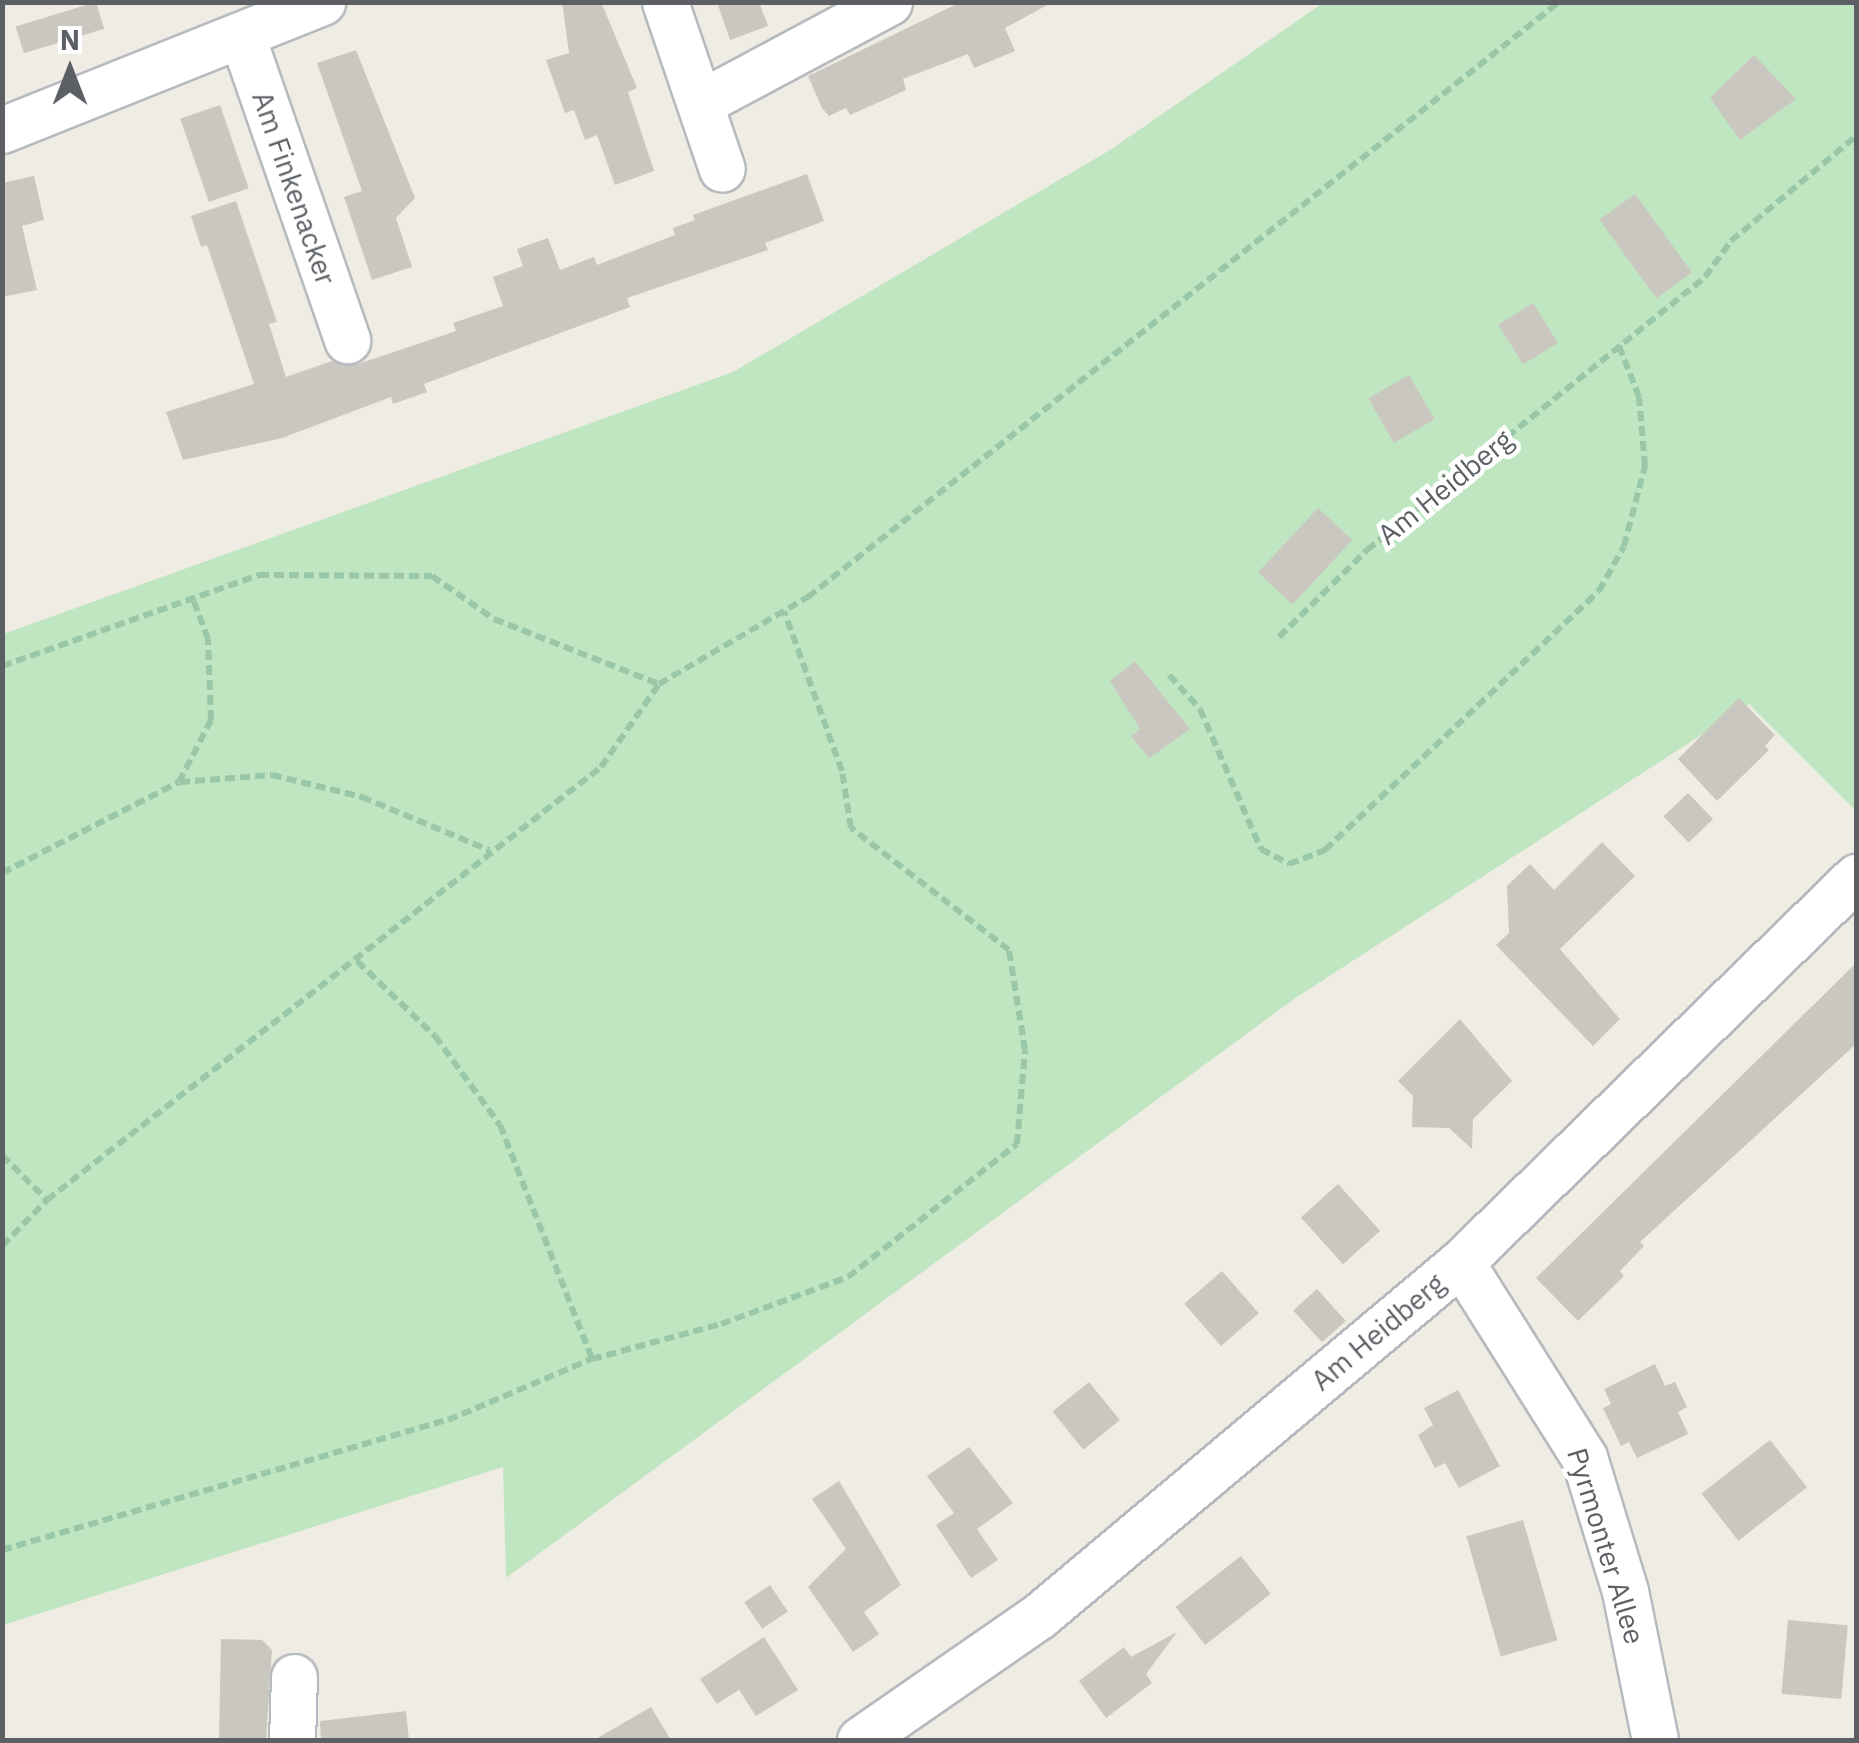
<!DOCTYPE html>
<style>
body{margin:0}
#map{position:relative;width:1859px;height:1743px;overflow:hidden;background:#efece4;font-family:"IBM Plex Sans",sans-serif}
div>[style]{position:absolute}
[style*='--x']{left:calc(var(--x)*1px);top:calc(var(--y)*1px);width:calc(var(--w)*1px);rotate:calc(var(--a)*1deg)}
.green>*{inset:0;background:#c0e6c1}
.building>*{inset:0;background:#cac7c1;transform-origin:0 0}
.path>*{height:6px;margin-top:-3px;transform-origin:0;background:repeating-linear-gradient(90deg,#99c7a7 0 10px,transparent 0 15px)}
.roads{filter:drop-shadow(2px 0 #b6babe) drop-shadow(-2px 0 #b6babe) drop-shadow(0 2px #b6babe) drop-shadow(0 -2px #b6babe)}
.minor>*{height:45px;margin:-22.5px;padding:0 22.5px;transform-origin:22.5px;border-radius:22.5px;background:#fff}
span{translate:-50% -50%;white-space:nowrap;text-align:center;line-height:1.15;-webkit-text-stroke:9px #fff;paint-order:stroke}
.street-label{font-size:28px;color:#5c6065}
.frame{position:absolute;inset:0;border:5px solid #5c6065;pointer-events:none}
.north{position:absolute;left:20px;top:20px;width:100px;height:100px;-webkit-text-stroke:8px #fff;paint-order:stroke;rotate:0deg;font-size:28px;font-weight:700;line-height:40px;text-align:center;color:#5c6065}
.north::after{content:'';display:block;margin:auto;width:35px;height:45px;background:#5c6065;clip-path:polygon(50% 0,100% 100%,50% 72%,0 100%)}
</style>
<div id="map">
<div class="green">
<i style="clip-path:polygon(1323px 3px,1856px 3px,1856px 811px,1749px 704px,1294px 999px,506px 1578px,503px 1467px,3px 1625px,3px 634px,733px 372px,1110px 150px)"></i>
</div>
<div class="building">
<i style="left:96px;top:2px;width:28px;height:84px;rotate:73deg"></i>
<i style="clip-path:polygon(562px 2px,601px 2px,637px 88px,628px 92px,654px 171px,615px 185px,597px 135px,585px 140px,574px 110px,565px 113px,546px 60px,569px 53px)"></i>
<i style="clip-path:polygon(717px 2px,759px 2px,768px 26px,730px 40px)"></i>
<i style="clip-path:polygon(961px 2px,1053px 2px,1005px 28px,1015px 51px,974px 68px,968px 54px,903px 79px,906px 90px,850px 115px,846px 108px,829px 116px,822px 108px,808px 76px)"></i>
<i style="clip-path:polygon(356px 50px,415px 198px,396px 218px,412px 267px,372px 280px,344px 197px,362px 191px,317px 63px)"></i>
<i style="clip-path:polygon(1754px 55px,1796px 99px,1740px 140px,1710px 98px)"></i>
<i style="left:220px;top:105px;width:88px;height:42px;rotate:71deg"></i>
<i style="clip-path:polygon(807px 174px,824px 221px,765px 243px,768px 250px,627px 298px,630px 307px,424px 384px,427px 392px,393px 404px,391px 397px,282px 438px,183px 460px,166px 412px,254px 384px,207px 245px,201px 247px,191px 216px,236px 201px,277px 322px,269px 324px,286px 377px,332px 361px,358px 364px,456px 331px,453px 323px,503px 306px,493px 277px,523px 266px,517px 249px,548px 238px,560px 270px,594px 257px,597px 265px,675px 235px,673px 228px,695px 220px,693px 215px)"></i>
<i style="clip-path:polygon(34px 176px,44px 220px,22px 226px,37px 290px,2px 297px,2px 183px)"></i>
<i style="left:1635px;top:194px;width:97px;height:44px;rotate:54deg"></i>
<i style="left:1533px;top:303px;width:47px;height:41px;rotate:58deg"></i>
<i style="left:1409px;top:375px;width:51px;height:47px;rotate:60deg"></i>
<i style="left:1318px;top:508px;width:47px;height:88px;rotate:43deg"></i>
<i style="clip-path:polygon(1135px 661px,1190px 729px,1149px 758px,1131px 736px,1140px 729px,1110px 681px)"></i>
<i style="clip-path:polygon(1739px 698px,1775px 735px,1765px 746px,1769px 750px,1717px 801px,1678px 759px)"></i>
<i style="left:1688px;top:793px;width:36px;height:34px;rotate:46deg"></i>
<i style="clip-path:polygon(1602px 842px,1635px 876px,1560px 949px,1620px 1019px,1593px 1046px,1496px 945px,1509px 933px,1507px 886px,1530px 864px,1554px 890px)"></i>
<i style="clip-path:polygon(1856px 963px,1856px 1044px,1640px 1242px,1644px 1246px,1620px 1271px,1624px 1276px,1578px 1321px,1536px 1278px)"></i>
<i style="clip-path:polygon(1460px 1019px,1512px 1081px,1473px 1119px,1472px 1149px,1449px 1128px,1412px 1127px,1413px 1096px,1398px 1081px)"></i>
<i style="left:1338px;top:1184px;width:63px;height:50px;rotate:48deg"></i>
<i style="left:1222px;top:1271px;width:56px;height:50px;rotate:49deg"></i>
<i style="left:1317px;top:1289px;width:43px;height:32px;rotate:48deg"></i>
<i style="clip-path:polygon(1655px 1364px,1665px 1386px,1675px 1382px,1687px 1407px,1678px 1412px,1688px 1434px,1637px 1458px,1629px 1442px,1621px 1446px,1603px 1408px,1611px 1404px,1604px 1389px)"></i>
<i style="left:1089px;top:1382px;width:49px;height:47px;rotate:51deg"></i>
<i style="clip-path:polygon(1458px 1390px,1500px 1466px,1459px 1488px,1445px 1463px,1435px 1468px,1418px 1435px,1433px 1425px,1424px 1408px)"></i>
<i style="left:1770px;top:1440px;width:60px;height:87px;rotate:52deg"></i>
<i style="clip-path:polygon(969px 1447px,1013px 1503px,977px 1529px,998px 1560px,971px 1578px,936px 1525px,954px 1513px,927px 1476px)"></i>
<i style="clip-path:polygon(839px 1481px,901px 1585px,864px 1612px,879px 1634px,853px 1652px,808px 1587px,846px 1549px,812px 1499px)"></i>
<i style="left:1523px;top:1520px;width:125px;height:59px;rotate:74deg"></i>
<i style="left:1241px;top:1556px;width:48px;height:83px;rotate:52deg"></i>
<i style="left:770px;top:1585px;width:32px;height:31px;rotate:56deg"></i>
<i style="left:1788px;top:1620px;width:60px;height:74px;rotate:5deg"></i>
<i style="clip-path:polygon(1177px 1632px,1146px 1674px,1152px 1683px,1106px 1718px,1079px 1681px,1124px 1647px,1131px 1657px)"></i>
<i style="clip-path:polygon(764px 1637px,798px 1690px,756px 1716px,739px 1690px,717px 1704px,700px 1679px)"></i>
<i style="clip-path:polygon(221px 1639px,262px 1640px,272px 1650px,266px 1740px,219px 1740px)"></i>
<i style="clip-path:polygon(651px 1707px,671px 1740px,594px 1740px)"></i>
<i style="clip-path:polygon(406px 1711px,409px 1740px,321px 1740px,320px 1721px)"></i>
</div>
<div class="path">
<i style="--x:1279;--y:637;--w:124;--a:-44.7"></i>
<i style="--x:1367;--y:550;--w:434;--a:-38.9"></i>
<i style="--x:1705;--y:277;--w:44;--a:-54.2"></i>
<i style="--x:1731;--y:241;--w:163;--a:-40"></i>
<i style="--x:2;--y:666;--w:273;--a:-19.5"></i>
<i style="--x:259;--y:575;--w:173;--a:0.3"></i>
<i style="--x:432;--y:576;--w:75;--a:34.7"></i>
<i style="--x:494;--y:619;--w:177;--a:21.5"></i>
<i style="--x:659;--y:684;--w:173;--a:-30.3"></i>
<i style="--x:808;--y:597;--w:958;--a:-38.39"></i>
<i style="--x:1169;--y:675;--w:46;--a:47.6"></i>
<i style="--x:1200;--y:709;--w:153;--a:66.5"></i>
<i style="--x:1261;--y:849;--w:32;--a:28"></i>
<i style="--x:1289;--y:864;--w:39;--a:-21"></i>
<i style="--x:1325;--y:850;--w:377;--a:-43.4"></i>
<i style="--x:1599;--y:591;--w:51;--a:-60.9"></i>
<i style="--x:1624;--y:546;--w:83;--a:-75.3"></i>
<i style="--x:1645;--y:466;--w:69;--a:-95"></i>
<i style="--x:1639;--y:397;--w:58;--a:-111.3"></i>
<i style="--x:180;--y:782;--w:92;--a:-4.4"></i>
<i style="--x:272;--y:775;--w:93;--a:13.7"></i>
<i style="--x:362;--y:797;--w:138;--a:22.7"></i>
<i style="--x:2;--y:873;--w:199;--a:-27.2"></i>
<i style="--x:179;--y:782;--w:70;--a:-62.7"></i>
<i style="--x:211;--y:720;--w:81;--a:-92.1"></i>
<i style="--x:208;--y:639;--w:43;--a:-110.6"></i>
<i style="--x:357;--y:961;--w:108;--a:43.9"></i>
<i style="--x:435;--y:1036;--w:110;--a:53.9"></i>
<i style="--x:500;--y:1125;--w:251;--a:68.5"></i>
<i style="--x:2;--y:1155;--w:64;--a:45"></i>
<i style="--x:47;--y:1200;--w:703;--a:-38.01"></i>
<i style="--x:601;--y:767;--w:101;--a:-55.1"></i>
<i style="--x:2;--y:1246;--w:64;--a:-45.6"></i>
<i style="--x:2;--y:1550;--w:465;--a:-16.3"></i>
<i style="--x:448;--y:1420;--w:156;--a:-23"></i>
<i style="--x:592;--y:1359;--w:134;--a:-15.2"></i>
<i style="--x:721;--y:1324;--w:135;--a:-20.3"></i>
<i style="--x:848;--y:1277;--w:215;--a:-38.2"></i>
<i style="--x:1017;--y:1144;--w:94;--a:-85.1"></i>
<i style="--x:1025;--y:1050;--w:101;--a:-99.1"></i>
<i style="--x:1009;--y:950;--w:200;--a:-142.3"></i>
<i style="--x:851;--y:828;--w:58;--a:-99"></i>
<i style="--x:842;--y:771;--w:170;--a:-109.9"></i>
</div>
<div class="roads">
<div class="minor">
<i style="--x:665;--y:2;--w:176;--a:71.2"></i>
<i style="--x:242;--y:36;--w:322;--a:70.9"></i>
<i style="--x:702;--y:102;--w:212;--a:-28.1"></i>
<i style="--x:2;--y:130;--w:345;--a:-21.8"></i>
<i style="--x:1461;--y:1262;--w:231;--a:57.8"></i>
<i style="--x:1584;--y:1457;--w:140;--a:73"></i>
<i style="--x:1625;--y:1591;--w:152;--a:78.6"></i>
<i style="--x:292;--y:1740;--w:63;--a:-88.2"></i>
<i style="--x:860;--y:1740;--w:218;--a:-34.7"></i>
<i style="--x:1039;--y:1616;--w:551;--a:-39.99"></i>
<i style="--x:1461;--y:1262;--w:552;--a:-44.27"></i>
</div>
</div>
<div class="street-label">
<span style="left:294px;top:188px;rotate:71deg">Am Finkenacker</span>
<span style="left:1445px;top:487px;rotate:-39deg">Am Heidberg</span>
<span style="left:1378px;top:1332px;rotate:-40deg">Am Heidberg</span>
<span style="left:1606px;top:1546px;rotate:73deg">Pyrmonter Allee</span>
</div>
<div class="frame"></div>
<div class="north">N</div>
</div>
